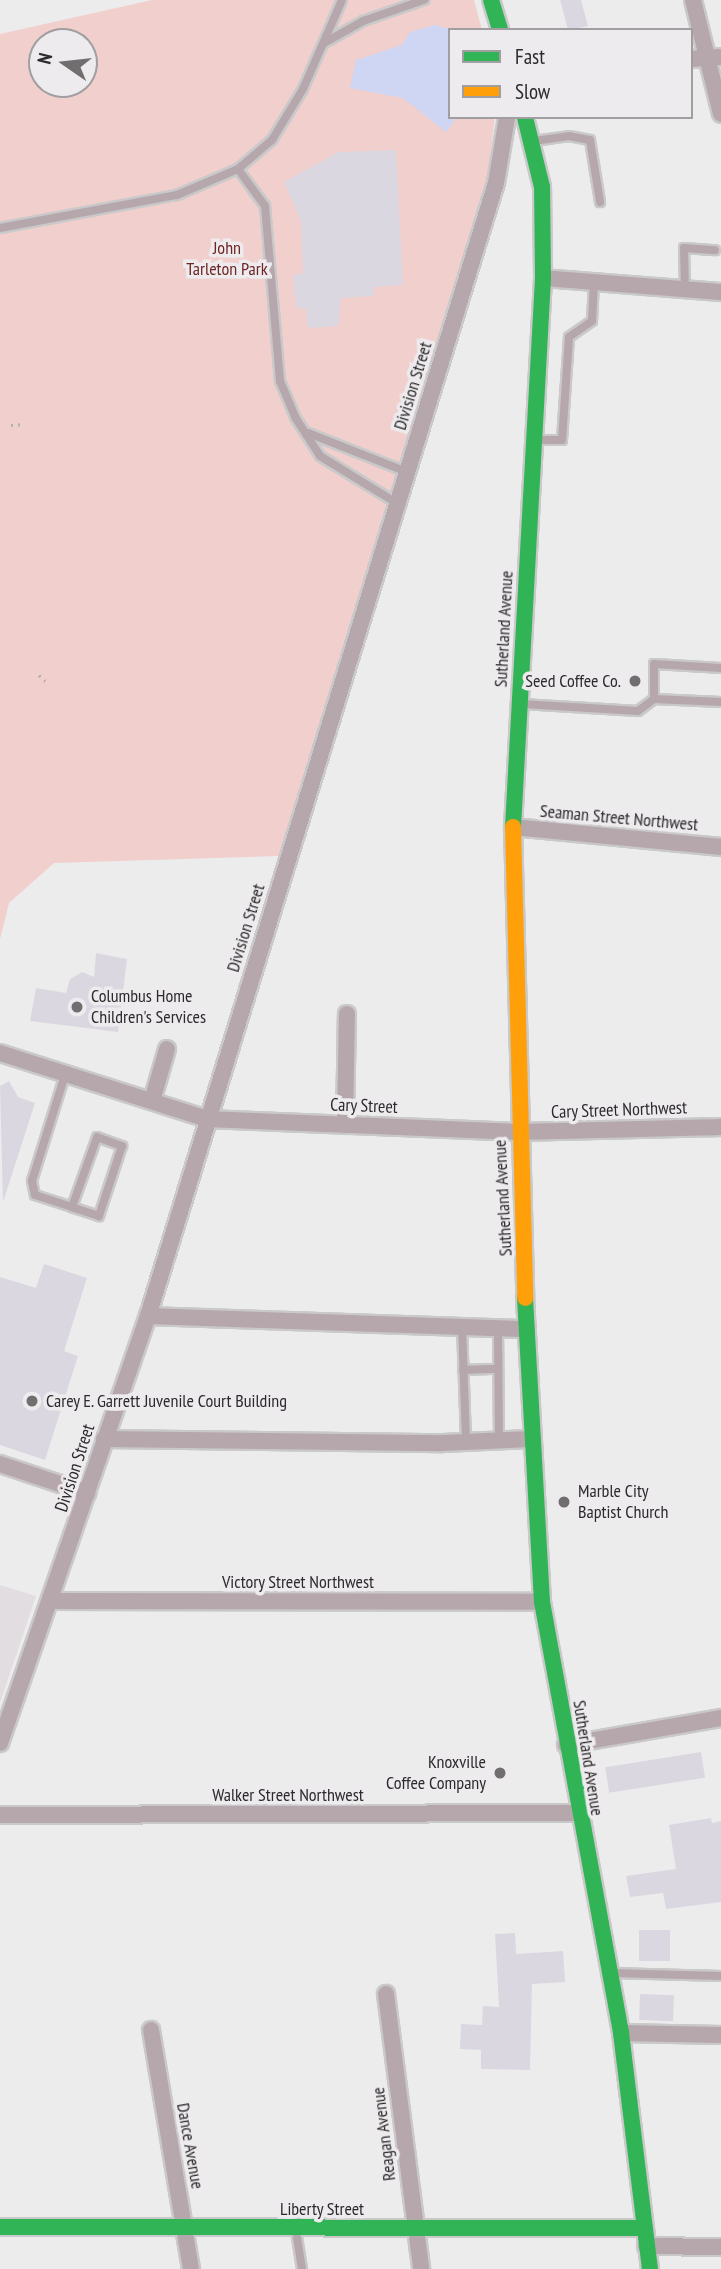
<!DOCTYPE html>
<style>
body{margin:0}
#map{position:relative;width:721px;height:2269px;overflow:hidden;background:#edeced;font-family:"PT Sans Narrow",sans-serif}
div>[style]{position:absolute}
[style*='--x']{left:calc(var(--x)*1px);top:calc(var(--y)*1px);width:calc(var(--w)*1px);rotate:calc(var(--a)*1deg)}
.built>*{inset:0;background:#e2dde1}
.green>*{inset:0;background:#f0cfcd}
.water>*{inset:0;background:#ced6f3}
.building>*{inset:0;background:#dbd7e1;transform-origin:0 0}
.path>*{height:2.5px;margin-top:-1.25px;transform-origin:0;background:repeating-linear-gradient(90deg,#b7aeb2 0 2px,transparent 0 7px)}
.roads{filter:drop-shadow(2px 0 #cac9ca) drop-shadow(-2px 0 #cac9ca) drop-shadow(0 2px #cac9ca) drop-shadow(0 -2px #cac9ca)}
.lane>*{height:8px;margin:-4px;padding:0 4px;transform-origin:4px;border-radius:4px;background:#b6a7ac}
.street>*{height:16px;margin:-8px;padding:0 8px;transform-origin:8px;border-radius:8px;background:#b6a7ac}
.fast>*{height:16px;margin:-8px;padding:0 8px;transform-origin:8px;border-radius:8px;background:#30b455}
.slow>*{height:16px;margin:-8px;padding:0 8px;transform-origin:8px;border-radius:8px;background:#ff9f0a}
.dots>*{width:19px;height:19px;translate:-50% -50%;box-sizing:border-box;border:4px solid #eeebee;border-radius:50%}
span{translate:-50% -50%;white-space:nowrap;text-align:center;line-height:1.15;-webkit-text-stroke:7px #eeebee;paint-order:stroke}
.park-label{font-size:18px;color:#6d2623}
.street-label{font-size:18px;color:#2c2a2b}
.poi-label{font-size:18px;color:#2c2a2b}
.right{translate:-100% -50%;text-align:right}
.left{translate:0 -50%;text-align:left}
.legend{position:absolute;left:448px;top:28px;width:245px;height:91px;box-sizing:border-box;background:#eeebee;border:2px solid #a09ea0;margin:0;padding:9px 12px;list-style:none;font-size:21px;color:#2c2a2b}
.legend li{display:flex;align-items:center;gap:14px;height:35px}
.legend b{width:35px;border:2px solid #a09ea0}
.north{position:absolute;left:28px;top:28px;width:70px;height:70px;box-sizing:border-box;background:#eeebee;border:2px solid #a09ea0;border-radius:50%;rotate:284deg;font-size:19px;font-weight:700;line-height:28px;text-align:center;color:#2c2a2b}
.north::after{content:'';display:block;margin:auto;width:24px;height:32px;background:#706e6f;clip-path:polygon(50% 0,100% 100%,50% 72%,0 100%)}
</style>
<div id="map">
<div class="built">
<i style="clip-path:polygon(0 1585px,36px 1596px,0 1703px)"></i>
</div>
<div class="green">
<i style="clip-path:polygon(evenodd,152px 0,474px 0,482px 30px,450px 30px,450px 117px,495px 117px,487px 184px,279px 856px,54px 863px,9px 903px,0 939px,0 34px,152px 0,42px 42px,84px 42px,84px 84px,42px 84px,42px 42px)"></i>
</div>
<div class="water">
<i style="clip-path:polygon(435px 25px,454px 30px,450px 117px,457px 117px,446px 132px,403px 98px,350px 88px,356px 60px,402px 45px,410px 32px)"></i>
</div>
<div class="building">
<i style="clip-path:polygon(560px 0,581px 0,588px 26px,568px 30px)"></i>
<i style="clip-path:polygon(396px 150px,403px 285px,373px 287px,374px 296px,341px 298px,338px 326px,308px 328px,306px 309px,297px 308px,294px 289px,293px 275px,303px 273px,301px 221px,284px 182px,339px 152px)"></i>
<i style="clip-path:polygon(96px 953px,127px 959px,118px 1032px,30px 1021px,36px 988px,66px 993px,70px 979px,82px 972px,94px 977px)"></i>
<i style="clip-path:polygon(9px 1081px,18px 1097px,35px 1103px,3px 1202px,0 1086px)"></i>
<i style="clip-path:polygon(44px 1264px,87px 1278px,64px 1351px,78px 1356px,45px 1460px,0 1445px,0 1277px,36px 1288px)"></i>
<i style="left:701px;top:1752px;width:26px;height:97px;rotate:81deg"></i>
<i style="clip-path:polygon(711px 1818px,712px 1823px,721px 1821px,721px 1902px,666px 1909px,663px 1893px,630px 1897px,626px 1876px,676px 1869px,669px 1825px)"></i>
<i style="left:639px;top:1930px;width:31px;height:31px"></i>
<i style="clip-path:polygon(515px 1933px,516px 1954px,563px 1951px,565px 1982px,532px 1984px,530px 2070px,481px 2069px,481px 2050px,460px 2049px,461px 2024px,482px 2025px,483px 2006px,499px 2007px,495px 1934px)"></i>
<i style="left:640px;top:1994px;width:34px;height:26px;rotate:2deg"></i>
</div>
<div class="path">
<i style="--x:11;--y:425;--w:14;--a:-4"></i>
<i style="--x:39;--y:675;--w:13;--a:42"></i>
</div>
<div class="roads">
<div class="lane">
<i style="--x:324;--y:43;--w:45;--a:-29.4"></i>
<i style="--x:363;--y:21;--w:65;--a:-19"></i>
<i style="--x:534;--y:141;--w:35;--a:-8"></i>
<i style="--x:569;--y:136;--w:21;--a:11"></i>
<i style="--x:590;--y:140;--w:63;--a:80.8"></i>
<i style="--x:238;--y:169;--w:46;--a:53.9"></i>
<i style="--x:265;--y:206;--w:176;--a:85.1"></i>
<i style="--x:280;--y:381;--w:39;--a:67"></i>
<i style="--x:295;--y:417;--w:46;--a:57.3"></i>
<i style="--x:320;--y:456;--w:92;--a:31.6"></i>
<i style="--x:0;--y:228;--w:180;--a:-10.6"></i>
<i style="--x:177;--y:195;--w:66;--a:-23.1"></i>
<i style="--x:238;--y:169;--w:45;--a:-40.5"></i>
<i style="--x:272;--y:140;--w:60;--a:-58.7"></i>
<i style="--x:303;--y:89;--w:97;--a:-66.3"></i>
<i style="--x:685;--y:289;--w:41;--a:-91.4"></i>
<i style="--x:684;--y:248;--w:31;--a:4"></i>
<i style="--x:308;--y:433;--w:106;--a:21.5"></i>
<i style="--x:537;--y:440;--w:25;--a:0"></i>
<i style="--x:562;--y:440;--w:103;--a:-86.1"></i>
<i style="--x:569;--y:337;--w:28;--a:-35"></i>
<i style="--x:592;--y:321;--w:39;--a:-87"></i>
<i style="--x:721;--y:668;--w:67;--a:-176.6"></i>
<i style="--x:654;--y:664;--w:35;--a:90"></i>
<i style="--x:654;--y:699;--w:67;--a:2.6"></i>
<i style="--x:522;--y:704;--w:116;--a:3.5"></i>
<i style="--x:638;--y:711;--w:20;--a:-37"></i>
<i style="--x:65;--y:1075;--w:111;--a:107.3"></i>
<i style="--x:32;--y:1181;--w:14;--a:78"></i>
<i style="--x:35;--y:1195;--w:39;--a:18"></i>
<i style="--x:72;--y:1207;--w:74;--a:-70.3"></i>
<i style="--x:97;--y:1137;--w:27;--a:20"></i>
<i style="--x:122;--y:1146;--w:74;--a:108.2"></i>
<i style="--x:99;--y:1216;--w:28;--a:-162"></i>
<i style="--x:462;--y:1326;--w:116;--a:88"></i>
<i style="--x:498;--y:1327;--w:113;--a:89.5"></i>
<i style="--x:463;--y:1370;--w:35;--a:-2"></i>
<i style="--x:612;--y:1973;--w:109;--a:1.6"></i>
<i style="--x:296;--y:2231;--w:38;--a:81"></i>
</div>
<div class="street">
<i style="--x:693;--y:0;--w:117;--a:76.2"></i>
<i style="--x:691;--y:59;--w:28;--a:-4"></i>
<i style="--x:543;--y:278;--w:179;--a:4.5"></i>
<i style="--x:513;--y:827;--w:209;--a:5.5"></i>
<i style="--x:0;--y:1053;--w:217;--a:17.7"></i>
<i style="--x:207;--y:1119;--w:312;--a:2.4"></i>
<i style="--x:519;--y:1132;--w:202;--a:-1.4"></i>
<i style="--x:152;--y:1101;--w:54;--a:-73.9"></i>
<i style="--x:345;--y:1125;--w:111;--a:-89"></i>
<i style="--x:148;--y:1316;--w:379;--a:2"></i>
<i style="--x:104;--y:1439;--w:339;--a:0.7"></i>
<i style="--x:443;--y:1443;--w:87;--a:-2.6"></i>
<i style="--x:0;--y:1464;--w:92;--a:18.4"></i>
<i style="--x:53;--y:1601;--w:489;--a:0.1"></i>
<i style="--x:0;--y:1743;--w:452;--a:-70.9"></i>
<i style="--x:148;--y:1316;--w:1185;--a:-72.93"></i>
<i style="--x:496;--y:183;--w:67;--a:-80.5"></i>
<i style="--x:566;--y:1745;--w:157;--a:-9.9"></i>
<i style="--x:0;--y:1815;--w:577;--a:-0.2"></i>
<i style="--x:386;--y:1994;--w:277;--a:82.7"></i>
<i style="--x:151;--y:2030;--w:242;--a:80.5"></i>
<i style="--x:621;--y:2033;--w:100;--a:1.1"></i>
<i style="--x:646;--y:2246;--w:75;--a:0.8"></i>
</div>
<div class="fast">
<i style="--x:491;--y:0;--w:31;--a:73"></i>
<i style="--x:513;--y:827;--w:550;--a:-86.87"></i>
<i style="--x:543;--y:278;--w:91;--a:-90.6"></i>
<i style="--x:542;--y:187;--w:72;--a:-103.7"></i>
<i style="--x:525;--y:1298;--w:304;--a:86.8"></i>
<i style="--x:542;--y:1602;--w:438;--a:79.6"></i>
<i style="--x:621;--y:2033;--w:238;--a:83"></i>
<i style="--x:0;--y:2227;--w:644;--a:0.09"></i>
</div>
<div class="slow">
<i style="--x:513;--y:827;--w:471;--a:88.5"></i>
</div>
</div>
<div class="dots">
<i style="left:635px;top:681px;background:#706e6f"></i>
<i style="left:77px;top:1007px;background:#706e6f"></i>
<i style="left:32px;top:1401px;background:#706e6f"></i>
<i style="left:564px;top:1502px;background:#706e6f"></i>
<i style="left:500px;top:1773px;background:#706e6f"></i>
</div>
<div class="park-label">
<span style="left:227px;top:259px">John<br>Tarleton Park</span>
</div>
<div class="street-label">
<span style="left:413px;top:386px;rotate:-73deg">Division Street</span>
<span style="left:504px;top:629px;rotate:-87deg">Sutherland Avenue</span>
<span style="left:619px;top:818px;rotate:5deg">Seaman Street Northwest</span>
<span style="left:246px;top:928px;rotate:-73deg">Division Street</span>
<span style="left:364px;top:1106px;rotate:2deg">Cary Street</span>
<span style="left:619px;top:1110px;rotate:-2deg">Cary Street Northwest</span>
<span style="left:503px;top:1198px;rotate:-93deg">Sutherland Avenue</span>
<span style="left:75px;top:1468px;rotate:-72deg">Division Street</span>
<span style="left:298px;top:1582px">Victory Street Northwest</span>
<span style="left:588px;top:1758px;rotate:81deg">Sutherland Avenue</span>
<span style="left:288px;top:1795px">Walker Street Northwest</span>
<span style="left:384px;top:2134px;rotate:-97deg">Reagan Avenue</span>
<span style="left:190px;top:2146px;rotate:80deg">Dance Avenue</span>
<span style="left:322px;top:2209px">Liberty Street</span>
</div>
<div class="poi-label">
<span class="right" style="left:621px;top:681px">Seed Coffee Co.</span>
<span class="left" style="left:91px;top:1007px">Columbus Home<br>Children's Services</span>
<span class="left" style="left:46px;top:1401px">Carey E. Garrett Juvenile Court Building</span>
<span class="left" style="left:578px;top:1502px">Marble City<br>Baptist Church</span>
<span class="right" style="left:486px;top:1773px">Knoxville<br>Coffee Company</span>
</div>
<ul class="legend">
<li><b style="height:9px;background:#30b455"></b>Fast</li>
<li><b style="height:9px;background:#ff9f0a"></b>Slow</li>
</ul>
<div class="north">N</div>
</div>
